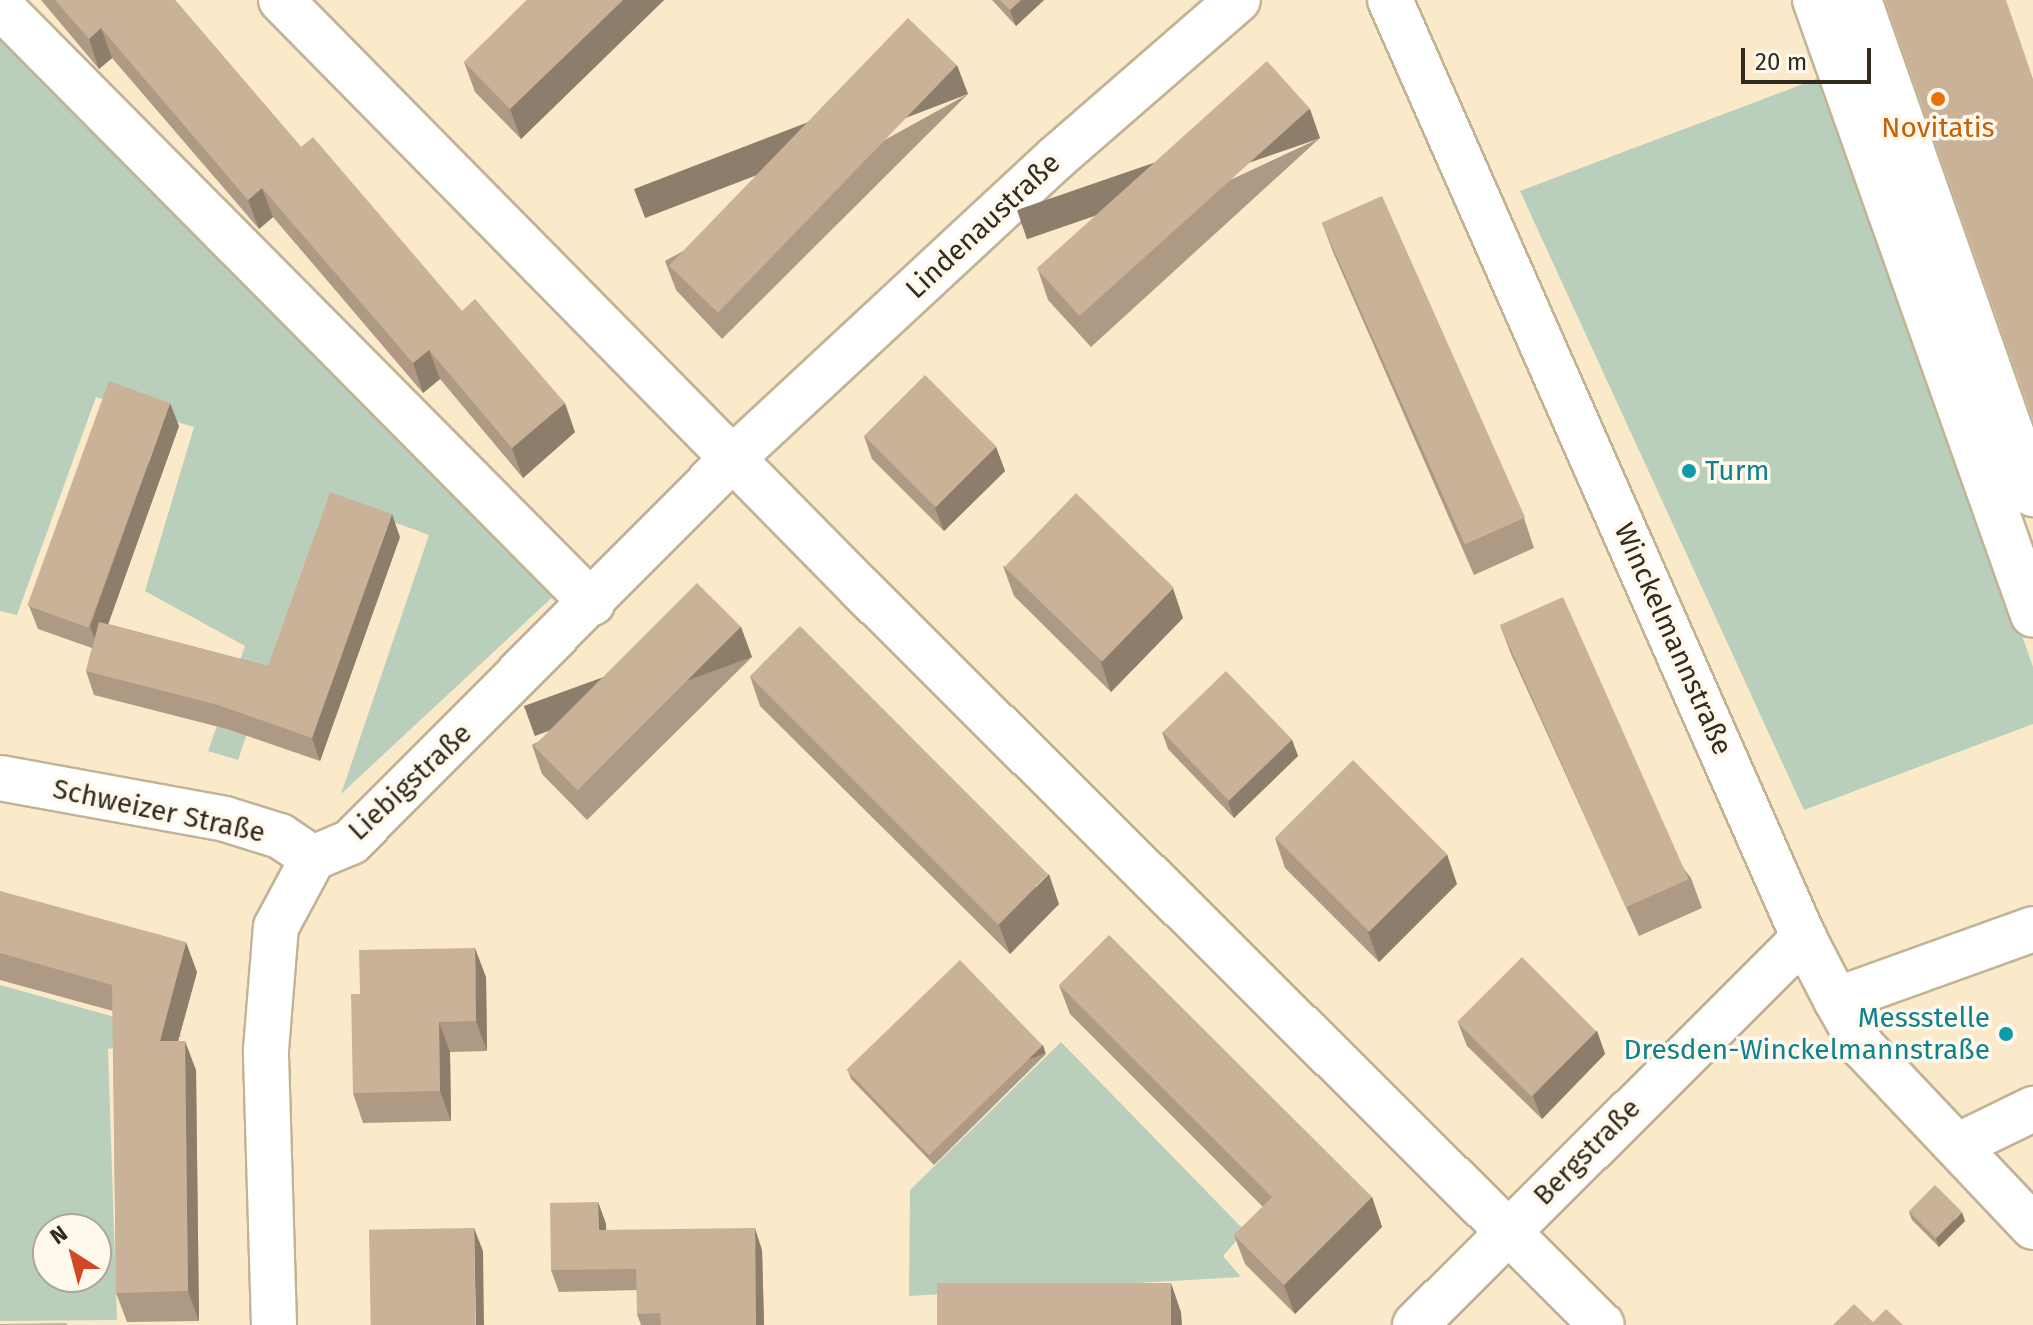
<!DOCTYPE html>
<meta charset="utf-8">
<style>
body{margin:0}
#map{position:relative;width:2033px;height:1325px;overflow:hidden;background:#faeaca;font-family:"Fira Sans",sans-serif}
div>[style]{position:absolute}
[style*='--x']{left:calc(var(--x)*1px);top:calc(var(--y)*1px);width:calc(var(--w)*1px);rotate:calc(var(--a)*1deg)}
.green>*{inset:0;background:#b9cfbb}
.roads{filter:drop-shadow(2px 0 #c2b395) drop-shadow(-2px 0 #c2b395) drop-shadow(0 2px #c2b395) drop-shadow(0 -2px #c2b395)}
.minor>*{height:44px;margin:-22px;padding:0 22px;transform-origin:22px;border-radius:22px;background:#fff}
.wall>*{inset:0;background:#ae9984}
.shaded-wall>*{inset:0;background:#8d7d6b;transform-origin:0 0}
.building>*{inset:0;background:#cab299;transform-origin:0 0}
.dots>*{width:22px;height:22px;translate:-50% -50%;box-sizing:border-box;border:4px solid #fff8ec;border-radius:50%}
span{translate:-50% -50%;white-space:nowrap;text-align:center;line-height:1.15;-webkit-text-stroke:7px #fff8ec;paint-order:stroke}
.food-label{font-size:28px;color:#c56008}
.street-label{font-size:28px;color:#312b1f}
.culture-label{font-size:28px;color:#0d838f}
.left{translate:0 -50%;text-align:left}
.right{translate:-100% -50%;text-align:right}
.north{position:absolute;left:32px;top:1213px;width:80px;height:80px;box-sizing:border-box;background:#fff8ec;border:2px solid #ada69a;border-radius:50%;rotate:324deg;font-size:22px;font-weight:700;line-height:32px;text-align:center;color:#312b1f}
.north::after{content:'';display:block;margin:auto;width:28px;height:36px;background:#d14823;clip-path:polygon(50% 0,100% 100%,50% 72%,0 100%)}
.scale{position:absolute;left:1741px;top:48px;width:130px;height:36px;box-sizing:border-box;border:4px solid #312b1f;border-top:0;padding-left:10px;font-size:24px;line-height:28px;white-space:nowrap;color:#312b1f;-webkit-text-stroke:6px #fff8ec;paint-order:stroke}
</style>
<div id="map">
<div class="green">
<i style="clip-path:polygon(0 23px,559px 591px,341px 794px,429px 535px,328px 498px,238px 760px,208px 751px,245px 646px,145px 591px,194px 427px,96px 397px,17px 615px,0 611px)"></i>
<i style="clip-path:polygon(1827px 75px,2033px 667px,2033px 724px,1804px 810px,1520px 191px)"></i>
<i style="clip-path:polygon(evenodd,0 985px,183px 1036px,108px 1049px,117px 1320px,0 1321px,0 985px,48px 1229px,96px 1229px,96px 1277px,48px 1277px,48px 1229px)"></i>
<i style="clip-path:polygon(1061px 1042px,1245px 1231px,1223px 1256px,1241px 1277px,909px 1296px,910px 1190px)"></i>
</div>
<div class="roads">
<div class="minor">
<i style="--x:281;--y:0;--w:827;--a:45.44"></i>
<i style="--x:861;--y:589;--w:1044;--a:44.81"></i>
<i style="--x:1390;--y:0;--w:1025;--a:66.19"></i>
<i style="--x:1804;--y:938;--w:70;--a:62.7"></i>
<i style="--x:1836;--y:1000;--w:53;--a:60.5"></i>
<i style="--x:1862;--y:1046;--w:249;--a:46.6"></i>
<i style="--x:1815;--y:0;--w:652;--a:70.48"></i>
<i style="--x:1859;--y:0;--w:524;--a:70.6"></i>
<i style="--x:0;--y:6;--w:841;--a:45.24"></i>
<i style="--x:0;--y:778;--w:229;--a:10.3"></i>
<i style="--x:225;--y:819;--w:58;--a:17.2"></i>
<i style="--x:280;--y:836;--w:40;--a:34"></i>
<i style="--x:1836;--y:1000;--w:209;--a:-19.8"></i>
<i style="--x:1957;--y:1146;--w:85;--a:-26"></i>
<i style="--x:274;--y:1325;--w:275;--a:-91.7"></i>
<i style="--x:266;--y:1050;--w:123;--a:-85.4"></i>
<i style="--x:276;--y:927;--w:78;--a:-61.8"></i>
<i style="--x:313;--y:858;--w:41;--a:-22.8"></i>
<i style="--x:351;--y:842;--w:542;--a:-45.15"></i>
<i style="--x:733;--y:458;--w:441;--a:-42.9"></i>
<i style="--x:1056;--y:158;--w:241;--a:-41"></i>
<i style="--x:1415;--y:1325;--w:549;--a:-44.85"></i>
</div>
</div>
<div class="wall">
<i style="clip-path:polygon(41px 0,175px 0,301px 147px,462px 311px,575px 432px,523px 478px,440px 379px,423px 393px,273px 217px,259px 229px,112px 58px,99px 69px)"></i>
<i style="clip-path:polygon(527px 0,664px 0,521px 139px,475px 92px,464px 62px)"></i>
<i style="clip-path:polygon(992px 0,1044px 0,1016px 26px)"></i>
<i style="clip-path:polygon(968px 94px,722px 339px,676px 290px,665px 261px)"></i>
<i style="clip-path:polygon(1320px 138px,1091px 347px,1048px 300px,1038px 270px)"></i>
<i style="clip-path:polygon(1322px 223px,1524px 518px,1534px 548px,1474px 575px,1333px 252px)"></i>
<i style="clip-path:polygon(179px 426px,108px 624px,268px 666px,400px 537px,320px 761px,227px 729px,94px 695px,86px 671px,92px 648px,38px 629px,29px 606px)"></i>
<i style="clip-path:polygon(864px 436px,996px 447px,1005px 471px,944px 531px,872px 459px)"></i>
<i style="clip-path:polygon(1003px 566px,1183px 618px,1111px 692px,1014px 596px)"></i>
<i style="clip-path:polygon(1500px 625px,1691px 878px,1702px 908px,1639px 936px,1511px 654px)"></i>
<i style="clip-path:polygon(741px 627px,752px 657px,587px 820px,542px 774px,532px 745px)"></i>
<i style="clip-path:polygon(750px 676px,1059px 904px,1010px 954px,760px 706px)"></i>
<i style="clip-path:polygon(1162px 732px,1292px 740px,1298px 756px,1234px 818px,1168px 749px)"></i>
<i style="clip-path:polygon(1275px 838px,1457px 884px,1379px 962px,1285px 868px)"></i>
<i style="clip-path:polygon(0 891px,197px 972px,178px 1041px,196px 1070px,199px 1321px,127px 1322px,116px 1293px,113px 1011px,0 980px)"></i>
<i style="clip-path:polygon(486px 977px,487px 1051px,450px 1052px,451px 1121px,363px 1123px,353px 1093px,360px 994px)"></i>
<i style="clip-path:polygon(1059px 985px,1372px 1197px,1382px 1227px,1295px 1314px,1245px 1264px,1234px 1235px,1263px 1207px,1070px 1014px)"></i>
<i style="clip-path:polygon(1458px 1023px,1597px 1031px,1605px 1054px,1542px 1119px,1467px 1046px)"></i>
<i style="clip-path:polygon(1046px 1054px,934px 1165px,851px 1079px,848px 1071px)"></i>
<i style="clip-path:polygon(598px 1202px,606px 1224px,606px 1230px,762px 1250px,764px 1325px,641px 1325px,637px 1314px,637px 1290px,559px 1292px,551px 1270px)"></i>
<i style="clip-path:polygon(1909px 1212px,1965px 1221px,1939px 1247px,1912px 1220px)"></i>
</div>
<div class="shaded-wall">
<i style="clip-path:polygon(623px 0,664px 0,521px 139px,510px 109px)"></i>
<i style="clip-path:polygon(1021px 0,1044px 0,1016px 26px,1010px 10px)"></i>
<i style="clip-path:polygon(101px 28px,112px 58px,99px 69px,89px 39px)"></i>
<i style="left:957px;top:65px;width:31px;height:346px;rotate:69deg"></i>
<i style="left:1310px;top:109px;width:31px;height:310px;rotate:71deg"></i>
<i style="clip-path:polygon(262px 188px,273px 217px,259px 229px,248px 200px)"></i>
<i style="clip-path:polygon(429px 350px,440px 379px,423px 393px,413px 363px)"></i>
<i style="clip-path:polygon(170px 403px,179px 426px,99px 650px,90px 627px)"></i>
<i style="clip-path:polygon(565px 403px,575px 432px,523px 478px,512px 448px)"></i>
<i style="clip-path:polygon(996px 447px,1005px 471px,944px 531px,935px 508px)"></i>
<i style="clip-path:polygon(392px 514px,400px 537px,320px 761px,312px 738px)"></i>
<i style="clip-path:polygon(1173px 588px,1183px 618px,1111px 692px,1101px 662px)"></i>
<i style="left:741px;top:627px;width:32px;height:231px;rotate:70deg"></i>
<i style="clip-path:polygon(1292px 740px,1298px 756px,1234px 818px,1228px 802px)"></i>
<i style="clip-path:polygon(1447px 854px,1457px 884px,1379px 962px,1368px 932px)"></i>
<i style="clip-path:polygon(1049px 874px,1059px 904px,1010px 954px,999px 925px)"></i>
<i style="clip-path:polygon(186px 942px,197px 972px,170px 1071px,160px 1041px)"></i>
<i style="clip-path:polygon(475px 948px,486px 977px,487px 1051px,476px 1021px)"></i>
<i style="clip-path:polygon(439px 1022px,450px 1052px,451px 1121px,440px 1091px)"></i>
<i style="clip-path:polygon(1597px 1031px,1605px 1054px,1542px 1119px,1533px 1096px)"></i>
<i style="clip-path:polygon(185px 1041px,196px 1070px,199px 1321px,188px 1291px)"></i>
<i style="left:1043px;top:1045px;width:9px;height:158px;rotate:72deg"></i>
<i style="clip-path:polygon(1372px 1197px,1382px 1227px,1295px 1314px,1284px 1285px)"></i>
<i style="clip-path:polygon(598px 1202px,606px 1224px,607px 1252px,599px 1230px)"></i>
<i style="clip-path:polygon(1962px 1212px,1965px 1221px,1939px 1247px,1936px 1239px)"></i>
<i style="clip-path:polygon(474px 1228px,483px 1251px,484px 1325px,476px 1325px)"></i>
<i style="clip-path:polygon(755px 1228px,762px 1250px,764px 1325px,756px 1325px)"></i>
<i style="clip-path:polygon(1171px 1283px,1181px 1312px,1182px 1325px,1171px 1325px)"></i>
</div>
<div class="building">
<i style="clip-path:polygon(55px 0,175px 0,301px 147px,313px 137px,462px 311px,475px 299px,565px 403px,512px 448px,429px 350px,413px 363px,262px 188px,248px 200px,101px 28px,89px 39px)"></i>
<i style="clip-path:polygon(527px 0,623px 0,510px 109px,464px 62px)"></i>
<i style="clip-path:polygon(1000px 0,1021px 0,1010px 10px)"></i>
<i style="clip-path:polygon(1885px 0,2006px 0,2033px 79px,2033px 420px)"></i>
<i style="left:908px;top:18px;width:68px;height:344px;rotate:44deg"></i>
<i style="left:1267px;top:61px;width:64px;height:310px;rotate:48deg"></i>
<i style="left:1382px;top:196px;width:352px;height:66px;rotate:66deg"></i>
<i style="left:925px;top:375px;width:101px;height:86px;rotate:45deg"></i>
<i style="left:109px;top:381px;width:65px;height:239px;rotate:20deg"></i>
<i style="clip-path:polygon(330px 492px,392px 514px,312px 738px,218px 705px,86px 671px,99px 622px,268px 666px)"></i>
<i style="left:1076px;top:493px;width:136px;height:103px;rotate:44deg"></i>
<i style="left:697px;top:583px;width:62px;height:231px;rotate:45deg"></i>
<i style="left:1563px;top:597px;width:309px;height:69px;rotate:66deg"></i>
<i style="left:800px;top:626px;width:351px;height:71px;rotate:45deg"></i>
<i style="left:1226px;top:671px;width:95px;height:88px;rotate:46deg"></i>
<i style="left:1353px;top:760px;width:133px;height:110px;rotate:45deg"></i>
<i style="clip-path:polygon(0 891px,186px 942px,160px 1041px,185px 1041px,188px 1291px,116px 1293px,112px 985px,0 953px)"></i>
<i style="clip-path:polygon(1109px 935px,1372px 1197px,1284px 1285px,1234px 1235px,1272px 1197px,1059px 985px)"></i>
<i style="clip-path:polygon(475px 948px,476px 1021px,439px 1022px,440px 1091px,353px 1093px,351px 994px,360px 994px,359px 950px)"></i>
<i style="left:1522px;top:957px;width:105px;height:92px;rotate:45deg"></i>
<i style="left:960px;top:960px;width:119px;height:158px;rotate:46deg"></i>
<i style="left:1935px;top:1185px;width:38px;height:37px;rotate:45deg"></i>
<i style="clip-path:polygon(598px 1202px,599px 1230px,755px 1228px,756px 1325px,661px 1325px,660px 1313px,637px 1314px,636px 1269px,551px 1270px,550px 1203px)"></i>
<i style="left:474px;top:1228px;width:97px;height:105px;rotate:89deg"></i>
<i style="left:1171px;top:1283px;width:42px;height:234px;rotate:90deg"></i>
<i style="clip-path:polygon(1854px 1304px,1873px 1322px,1886px 1309px,1903px 1325px,1833px 1325px)"></i>
<i style="clip-path:polygon(67px 1323px,67px 1325px,0 1325px,0 1324px)"></i>
</div>
<div class="dots">
<i style="left:1938px;top:99px;background:#e8710a"></i>
<i style="left:1689px;top:471px;background:#0f9aa8"></i>
<i style="left:2006px;top:1034px;background:#0f9aa8"></i>
</div>
<div class="food-label">
<span style="left:1938px;top:128px">Novitatis</span>
</div>
<div class="street-label">
<span style="left:983px;top:226px;rotate:-43deg">Lindenaustraße</span>
<span style="left:1673px;top:639px;rotate:66deg">Winckelmannstraße</span>
<span style="left:410px;top:782px;rotate:-43deg">Liebigstraße</span>
<span style="left:159px;top:811px;rotate:12deg">Schweizer Straße</span>
<span style="left:1587px;top:1152px;rotate:-45deg">Bergstraße</span>
</div>
<div class="culture-label">
<span class="left" style="left:1705px;top:471px">Turm</span>
<span class="right" style="left:1990px;top:1034px">Messstelle<br>Dresden-Winckelmannstraße</span>
</div>
<div class="north">N</div>
<div class="scale">20 m</div>
</div>
